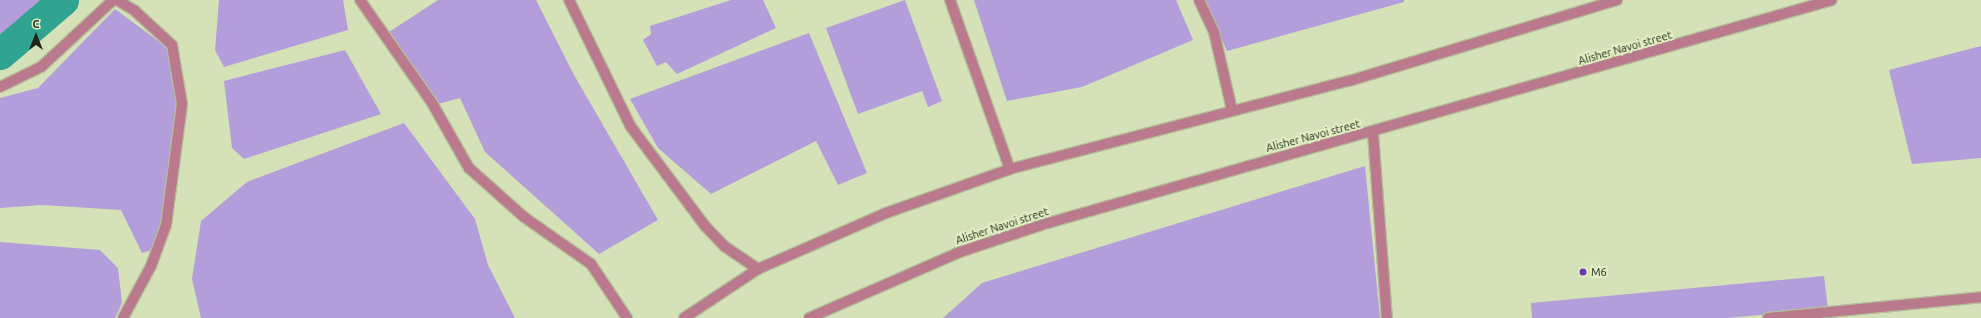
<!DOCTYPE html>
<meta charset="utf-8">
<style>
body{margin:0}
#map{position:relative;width:1981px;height:318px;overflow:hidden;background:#d5e1b6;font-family:Ubuntu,sans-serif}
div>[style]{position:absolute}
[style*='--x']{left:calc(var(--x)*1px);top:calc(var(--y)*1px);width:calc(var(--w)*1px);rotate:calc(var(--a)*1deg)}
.green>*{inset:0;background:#b39edb}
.canal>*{height:31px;margin:-15.5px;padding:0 15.5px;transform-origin:15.5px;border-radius:15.5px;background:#31a391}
.roads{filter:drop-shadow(1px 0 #b4bf99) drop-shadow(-1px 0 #b4bf99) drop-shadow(0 1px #b4bf99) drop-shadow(0 -1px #b4bf99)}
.service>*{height:10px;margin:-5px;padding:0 5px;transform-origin:5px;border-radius:5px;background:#ba798c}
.minor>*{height:10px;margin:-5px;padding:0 5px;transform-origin:5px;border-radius:5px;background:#ba798c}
.tertiary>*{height:10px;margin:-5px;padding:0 5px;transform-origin:5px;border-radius:5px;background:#ba798c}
.dots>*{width:11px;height:11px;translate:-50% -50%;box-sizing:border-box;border:2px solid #e2efc3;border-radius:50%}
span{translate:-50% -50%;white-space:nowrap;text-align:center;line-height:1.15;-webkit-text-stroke:4px #e2efc3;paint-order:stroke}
.street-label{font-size:11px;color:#202414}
.poi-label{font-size:11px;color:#202414}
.left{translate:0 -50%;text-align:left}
.north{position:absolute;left:16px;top:16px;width:40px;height:40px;-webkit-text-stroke:3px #e2efc3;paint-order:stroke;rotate:0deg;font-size:11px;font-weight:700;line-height:16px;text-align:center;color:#202414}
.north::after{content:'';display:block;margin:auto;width:14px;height:18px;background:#202414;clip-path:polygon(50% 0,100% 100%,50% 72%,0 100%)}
</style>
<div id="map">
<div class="green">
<i style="clip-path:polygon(0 0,58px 0,0 50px)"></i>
<i style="clip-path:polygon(219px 0,343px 0,348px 30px,224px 67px,215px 50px)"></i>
<i style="clip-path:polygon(438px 0,536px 0,574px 75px,658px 220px,599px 254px,485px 152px,460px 98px,438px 104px,389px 32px)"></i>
<i style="clip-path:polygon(731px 0,763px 0,776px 28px,677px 74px,666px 62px,657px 66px,643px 40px,651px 34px,650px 26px)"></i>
<i style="clip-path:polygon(905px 0,942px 101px,928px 107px,922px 91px,858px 114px,826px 28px)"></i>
<i style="clip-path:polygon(974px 0,1176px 0,1193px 40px,1082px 87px,1007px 101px)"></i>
<i style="clip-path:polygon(1204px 0,1404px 0,1404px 2px,1227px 51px)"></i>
<i style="clip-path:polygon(115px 9px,169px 49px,178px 102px,163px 222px,152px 250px,142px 253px,121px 210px,42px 205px,0 208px,0 98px,38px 88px)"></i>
<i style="clip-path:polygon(809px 33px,867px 173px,838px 185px,816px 141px,711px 194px,658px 148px,630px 99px)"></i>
<i style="clip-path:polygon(1981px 46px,1981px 158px,1912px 164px,1889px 70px)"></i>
<i style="clip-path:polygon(345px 50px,381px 114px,244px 159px,232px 148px,224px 81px)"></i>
<i style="clip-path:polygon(404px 123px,475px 219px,488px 265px,515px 318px,201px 318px,192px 279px,201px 221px,247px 182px)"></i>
<i style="clip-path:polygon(1365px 166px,1380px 318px,943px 318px,982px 283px)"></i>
<i style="clip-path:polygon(0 242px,100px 250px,118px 268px,122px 303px,115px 318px,0 318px)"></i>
<i style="clip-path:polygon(1824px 276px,1828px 309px,1727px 318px,1532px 318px,1531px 303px)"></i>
</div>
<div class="canal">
<i style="--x:0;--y:54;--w:83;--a:-40.6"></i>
</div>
<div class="roads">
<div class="service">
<i style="--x:117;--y:0;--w:21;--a:31"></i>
<i style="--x:135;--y:11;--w:50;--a:42.6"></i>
<i style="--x:172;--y:45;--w:60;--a:80.4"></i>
<i style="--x:182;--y:104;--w:122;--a:97.5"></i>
<i style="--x:166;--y:225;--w:44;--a:110.1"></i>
<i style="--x:151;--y:266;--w:59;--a:118.3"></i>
<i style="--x:360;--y:0;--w:126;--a:55"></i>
<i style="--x:432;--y:103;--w:75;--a:60.4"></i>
<i style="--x:469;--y:168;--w:74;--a:41.7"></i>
<i style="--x:524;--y:217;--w:82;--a:35"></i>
<i style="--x:591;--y:264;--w:65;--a:56.3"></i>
<i style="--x:950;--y:0;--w:179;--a:70.5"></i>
<i style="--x:1199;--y:0;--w:35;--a:65"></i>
<i style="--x:1214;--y:32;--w:80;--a:77"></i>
<i style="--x:1373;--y:133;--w:186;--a:85.7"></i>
<i style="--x:1768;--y:318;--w:214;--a:-5.6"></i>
</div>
<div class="minor">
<i style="--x:569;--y:0;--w:141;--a:64"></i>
<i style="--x:631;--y:127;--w:124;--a:53.2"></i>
<i style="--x:705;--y:226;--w:28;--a:46"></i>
<i style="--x:724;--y:246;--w:41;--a:34.1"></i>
<i style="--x:0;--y:87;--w:46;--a:-26"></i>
<i style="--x:41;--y:67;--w:98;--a:-42.9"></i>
</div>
<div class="tertiary">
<i style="--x:684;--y:318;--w:89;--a:-33.5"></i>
<i style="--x:758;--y:269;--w:140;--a:-23.6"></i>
<i style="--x:886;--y:213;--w:132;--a:-19.5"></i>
<i style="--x:1010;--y:169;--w:350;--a:-14.6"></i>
<i style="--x:1349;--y:81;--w:280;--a:-16.8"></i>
<i style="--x:809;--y:318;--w:165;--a:-23.6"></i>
<i style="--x:960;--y:252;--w:85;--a:-18.4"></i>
<i style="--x:1041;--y:225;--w:822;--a:-15.88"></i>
</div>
</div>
<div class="dots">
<i style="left:1583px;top:272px;background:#6b35ac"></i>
</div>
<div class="street-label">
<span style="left:1625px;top:48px;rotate:-16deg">Alisher Navoi street</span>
<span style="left:1313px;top:136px;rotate:-15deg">Alisher Navoi street</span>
<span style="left:1002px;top:226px;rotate:-18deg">Alisher Navoi street</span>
</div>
<div class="poi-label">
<span class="left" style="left:1591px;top:272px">М6</span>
</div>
<div class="north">С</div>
</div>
